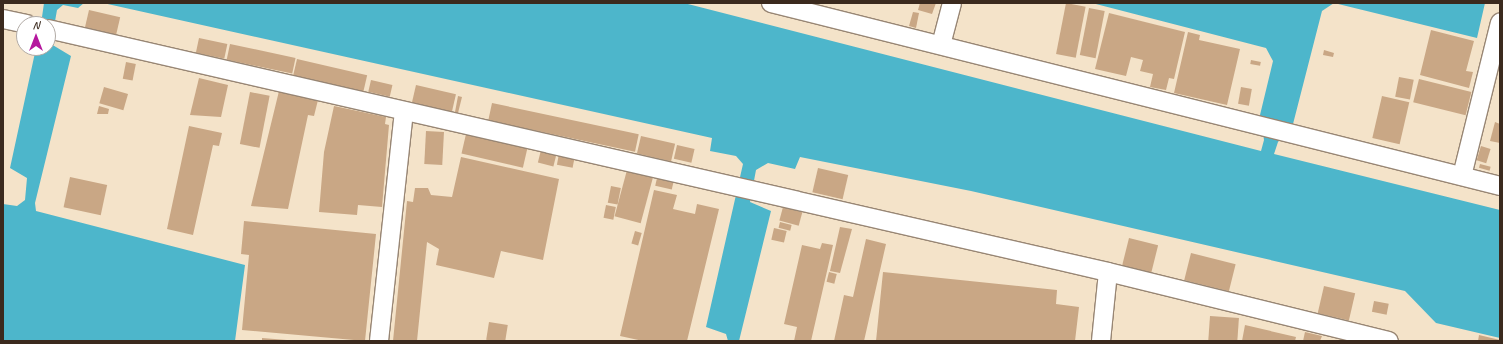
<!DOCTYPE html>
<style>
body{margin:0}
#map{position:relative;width:1503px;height:344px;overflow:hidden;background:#f4e3c9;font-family:Caveat,sans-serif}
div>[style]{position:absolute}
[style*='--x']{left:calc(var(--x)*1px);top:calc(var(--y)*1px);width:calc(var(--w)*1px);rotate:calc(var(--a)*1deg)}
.water>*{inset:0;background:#4db6cb}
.building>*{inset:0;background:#c9a785;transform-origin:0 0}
.roads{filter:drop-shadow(1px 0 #988674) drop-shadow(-1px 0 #988674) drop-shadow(0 1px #988674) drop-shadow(0 -1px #988674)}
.minor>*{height:18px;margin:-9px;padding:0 9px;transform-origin:9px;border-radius:9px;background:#fff}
span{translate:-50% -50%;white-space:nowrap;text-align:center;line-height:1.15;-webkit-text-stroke:3.5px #fff;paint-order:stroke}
.frame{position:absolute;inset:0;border:4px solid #3b2a1e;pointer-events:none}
.north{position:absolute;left:16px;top:16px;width:40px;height:40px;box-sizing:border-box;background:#fff;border:1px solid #b1aaa5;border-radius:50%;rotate:0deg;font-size:11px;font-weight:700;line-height:16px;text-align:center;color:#3b2a1e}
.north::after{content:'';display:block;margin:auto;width:14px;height:18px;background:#b5179e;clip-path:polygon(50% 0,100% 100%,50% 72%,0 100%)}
</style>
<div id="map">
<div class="water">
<i style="clip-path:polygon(44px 3px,84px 3px,78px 8px,63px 5px,57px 10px,51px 44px,71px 56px,35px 203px,36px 211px,245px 265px,235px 341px,3px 341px,3px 204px,17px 206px,25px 200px,27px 178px,10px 168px,36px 48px,48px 48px,48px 24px,41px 24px)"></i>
<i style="clip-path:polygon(103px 3px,684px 3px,1261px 151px,1264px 140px,1260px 115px,1273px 61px,1266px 48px,1092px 3px,1485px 3px,1477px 38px,1334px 3px,1322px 11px,1293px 124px,1278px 142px,1274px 154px,1500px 210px,1500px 338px,1436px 323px,1405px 291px,971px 191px,800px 157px,795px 169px,768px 163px,756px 170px,750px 202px,771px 211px,739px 341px,728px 341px,726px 334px,706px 327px,743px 164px,736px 156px,710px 151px,712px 138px)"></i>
</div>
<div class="building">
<i style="clip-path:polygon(920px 3px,936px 3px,932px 14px,918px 10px)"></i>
<i style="left:1066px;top:3px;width:20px;height:52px;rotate:11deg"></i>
<i style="left:1089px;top:8px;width:16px;height:48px;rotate:11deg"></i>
<i style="left:89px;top:10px;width:32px;height:18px;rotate:13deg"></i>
<i style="clip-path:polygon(913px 12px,919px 13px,916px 28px,909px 26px)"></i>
<i style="clip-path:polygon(1109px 13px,1185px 32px,1174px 79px,1169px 78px,1166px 90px,1150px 87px,1153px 74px,1140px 71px,1143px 60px,1131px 57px,1126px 76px,1095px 69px)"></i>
<i style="clip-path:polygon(1431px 30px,1474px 41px,1466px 71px,1473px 72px,1469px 88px,1420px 75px)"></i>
<i style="clip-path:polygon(1188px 32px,1200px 35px,1199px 40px,1240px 49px,1227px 105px,1174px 93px)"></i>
<i style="left:199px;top:38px;width:29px;height:15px;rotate:12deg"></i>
<i style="left:230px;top:44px;width:67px;height:16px;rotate:12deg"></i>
<i style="clip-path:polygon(1324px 50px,1334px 53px,1333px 57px,1323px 55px)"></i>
<i style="left:297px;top:59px;width:72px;height:17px;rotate:13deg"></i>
<i style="left:1251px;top:60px;width:10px;height:4px;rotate:11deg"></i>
<i style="left:126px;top:62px;width:10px;height:17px;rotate:11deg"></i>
<i style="left:1399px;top:77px;width:15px;height:20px;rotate:11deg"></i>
<i style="clip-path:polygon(199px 78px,228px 85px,221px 117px,190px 115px)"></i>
<i style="left:1419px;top:79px;width:54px;height:24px;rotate:14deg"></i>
<i style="left:371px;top:80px;width:22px;height:12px;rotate:13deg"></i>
<i style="left:416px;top:85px;width:41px;height:19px;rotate:13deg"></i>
<i style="left:104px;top:87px;width:25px;height:17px;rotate:16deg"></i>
<i style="left:1241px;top:87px;width:11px;height:17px;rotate:10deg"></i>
<i style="clip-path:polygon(279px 91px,318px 100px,314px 116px,308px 115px,288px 209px,251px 206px)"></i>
<i style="left:250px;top:92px;width:20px;height:53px;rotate:11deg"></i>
<i style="clip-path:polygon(458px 96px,462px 97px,458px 113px,455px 112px)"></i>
<i style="left:1382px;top:96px;width:28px;height:43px;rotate:13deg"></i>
<i style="left:492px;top:103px;width:150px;height:18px;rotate:12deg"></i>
<i style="clip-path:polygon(99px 106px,109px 109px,108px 114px,97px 114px)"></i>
<i style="clip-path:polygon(334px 106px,386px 117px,385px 124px,389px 125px,382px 207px,358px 205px,357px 215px,319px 212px,324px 152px)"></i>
<i style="clip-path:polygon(1495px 122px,1500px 124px,1500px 143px,1490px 141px)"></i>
<i style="clip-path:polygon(189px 126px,222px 133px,219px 146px,213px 145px,193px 235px,167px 229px)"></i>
<i style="left:426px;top:131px;width:18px;height:33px;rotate:3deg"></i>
<i style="left:466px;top:134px;width:63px;height:20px;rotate:13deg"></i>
<i style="left:641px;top:136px;width:35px;height:18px;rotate:13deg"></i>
<i style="left:677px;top:145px;width:18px;height:14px;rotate:13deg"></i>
<i style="left:1481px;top:146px;width:10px;height:15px;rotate:17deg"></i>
<i style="left:541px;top:150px;width:16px;height:13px;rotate:14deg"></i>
<i style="left:559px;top:154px;width:16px;height:11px;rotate:11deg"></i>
<i style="clip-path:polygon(461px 157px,559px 179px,543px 260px,501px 251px,494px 278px,436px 265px,439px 249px,427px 242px,417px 341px,393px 341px,407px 201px,413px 202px,415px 188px,428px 188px,431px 195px,452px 197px)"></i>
<i style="left:1480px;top:164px;width:11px;height:4px;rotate:15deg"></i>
<i style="left:818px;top:168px;width:31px;height:25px;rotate:13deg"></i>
<i style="left:627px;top:170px;width:27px;height:48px;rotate:15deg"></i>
<i style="left:70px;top:177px;width:38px;height:31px;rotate:12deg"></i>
<i style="left:657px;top:178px;width:17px;height:8px;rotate:13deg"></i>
<i style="left:611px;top:186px;width:10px;height:17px;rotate:11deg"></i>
<i style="clip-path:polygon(654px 190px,677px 195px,673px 209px,695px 214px,697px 204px,719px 209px,687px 341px,643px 341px,620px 336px)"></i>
<i style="left:606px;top:205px;width:10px;height:13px;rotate:11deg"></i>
<i style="left:783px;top:207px;width:20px;height:14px;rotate:15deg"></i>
<i style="clip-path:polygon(244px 221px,376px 234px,365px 341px,242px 330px,249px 255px,241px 254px)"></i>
<i style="left:780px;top:222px;width:12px;height:6px;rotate:14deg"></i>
<i style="clip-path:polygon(840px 227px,852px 229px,840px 273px,830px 271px)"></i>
<i style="left:774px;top:228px;width:13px;height:12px;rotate:13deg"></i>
<i style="left:635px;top:231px;width:7px;height:13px;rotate:16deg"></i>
<i style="left:1129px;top:238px;width:30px;height:29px;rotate:14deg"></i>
<i style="clip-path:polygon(866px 239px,886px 244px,864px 341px,834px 341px,844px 295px,853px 297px)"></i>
<i style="clip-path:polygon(822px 243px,833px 245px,811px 341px,794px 341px,797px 327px,784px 324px,802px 245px,820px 249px)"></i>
<i style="left:1191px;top:253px;width:46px;height:28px;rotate:14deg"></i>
<i style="left:829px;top:272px;width:8px;height:10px;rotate:14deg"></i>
<i style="clip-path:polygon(883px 272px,1057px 290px,1056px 304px,1079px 307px,1075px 341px,876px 341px)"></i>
<i style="left:1324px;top:286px;width:32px;height:28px;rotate:13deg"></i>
<i style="left:1374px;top:301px;width:15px;height:11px;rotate:11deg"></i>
<i style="left:1210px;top:316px;width:29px;height:25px;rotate:4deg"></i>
<i style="left:489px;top:322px;width:19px;height:18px;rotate:9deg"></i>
<i style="clip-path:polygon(1245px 325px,1296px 337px,1295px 341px,1242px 341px)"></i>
<i style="clip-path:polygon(1305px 332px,1322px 336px,1320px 341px,1303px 341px)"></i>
<i style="clip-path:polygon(1479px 335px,1500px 340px,1500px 341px,1478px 341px)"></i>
<i style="clip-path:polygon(262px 338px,287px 340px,286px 341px,262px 341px)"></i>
</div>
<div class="roads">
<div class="minor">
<i style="--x:771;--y:3;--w:752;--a:14.09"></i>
<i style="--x:3;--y:19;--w:24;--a:12"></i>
<i style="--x:48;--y:29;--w:1087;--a:12.91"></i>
<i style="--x:1108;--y:272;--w:289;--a:13.8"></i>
<i style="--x:941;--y:45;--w:43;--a:-75.3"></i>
<i style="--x:1462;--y:176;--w:158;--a:-76.1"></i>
<i style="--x:379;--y:341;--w:231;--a:-83.8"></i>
<i style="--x:1101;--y:341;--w:69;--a:-84.2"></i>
</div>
</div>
<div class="frame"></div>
<div class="north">N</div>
</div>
